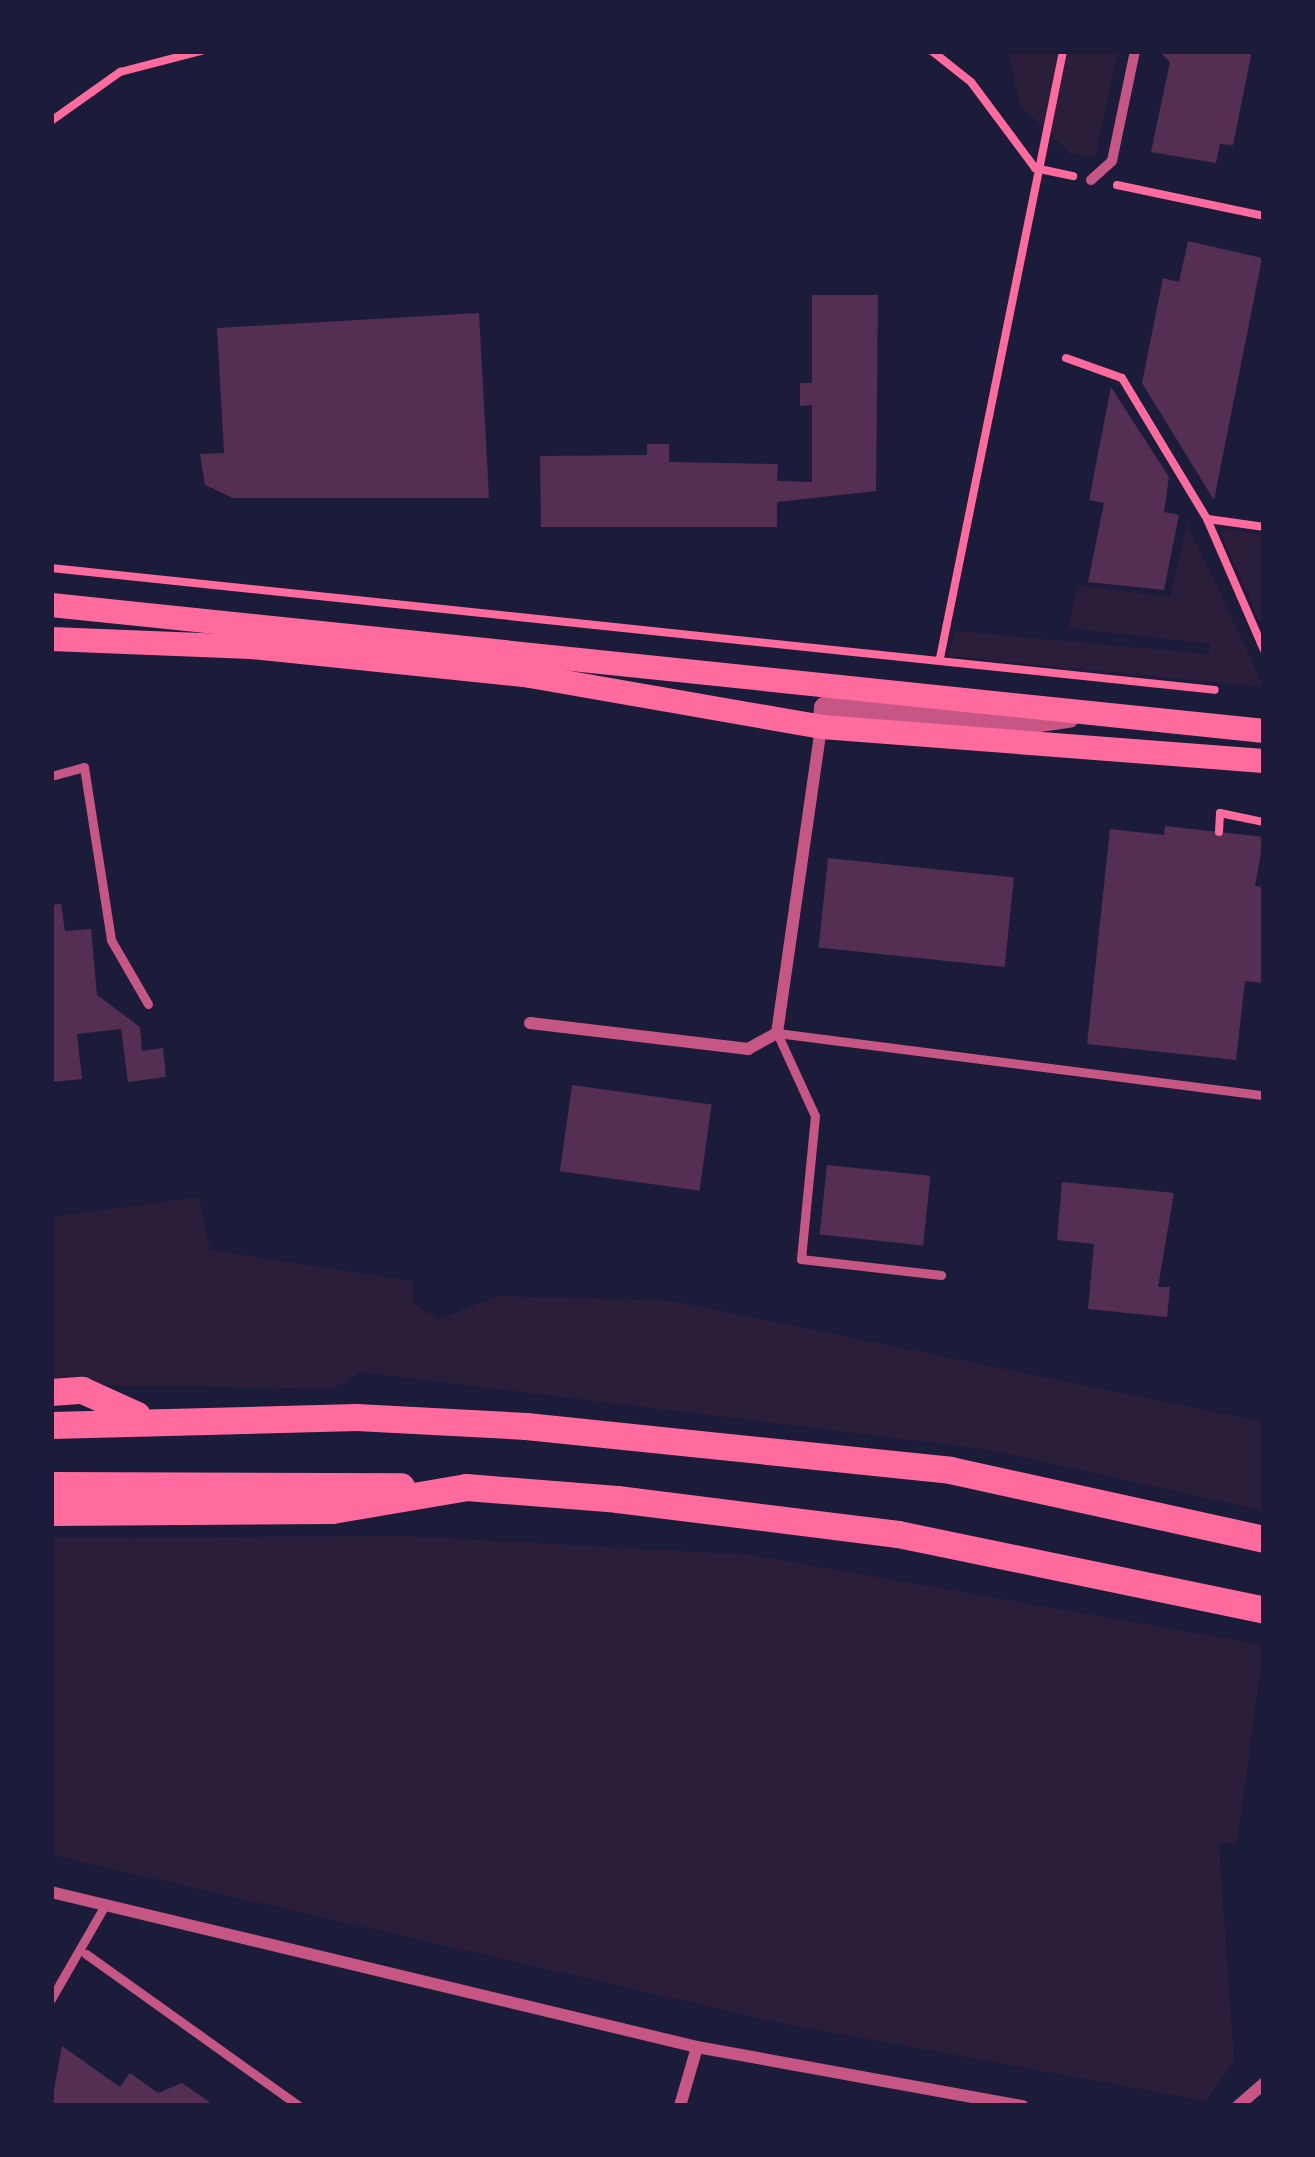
<!DOCTYPE html>
<style>
body{margin:0}
#map{position:relative;width:1315px;height:2157px;overflow:hidden;background:#1b1b3a;font-family:Jost,sans-serif}
div>[style]{position:absolute}
[style*='--x']{left:calc(var(--x)*1px);top:calc(var(--y)*1px);width:calc(var(--w)*1px);rotate:calc(var(--a)*1deg)}
.green>*{inset:0;background:#2a1e3b}
.building>*{inset:0;background:#542f53;transform-origin:0 0}
.path>*{height:8px;margin:-4px;padding:0 4px;transform-origin:4px;border-radius:4px;background:#ff6b9d}
.service>*{height:9px;margin:-4.5px;padding:0 4.5px;transform-origin:4.5px;border-radius:4.5px;background:#c65784}
.pedestrian>*{height:10px;margin:-5px;padding:0 5px;transform-origin:5px;border-radius:5px;background:#c65784}
.minor>*{height:12px;margin:-6px;padding:0 6px;transform-origin:6px;border-radius:6px;background:#c65784}
.tertiary>*{height:21px;margin:-10.5px;padding:0 10.5px;transform-origin:10.5px;border-radius:10.5px;background:#c65784}
.secondary>*{height:24px;margin:-12px;padding:0 12px;transform-origin:12px;border-radius:12px;background:#ff6b9d}
.trunk>*{height:27px;margin:-13.5px;padding:0 13.5px;transform-origin:13.5px;border-radius:13.5px;background:#ff6b9d}
span{translate:-50% -50%;white-space:nowrap;text-align:center;line-height:1.15;-webkit-text-stroke:9px #1b1b3a;paint-order:stroke}
.frame{position:absolute;inset:0;border:54px solid #1b1b3a;pointer-events:none}
</style>
<div id="map">
<div class="green">
<i style="clip-path:polygon(1008px 51px,1118px 51px,1095px 157px,1071px 154px,1019px 104px)"></i>
<i style="clip-path:polygon(1187px 523px,1264px 687px,948px 656px,955px 631px,1208px 654px,1211px 644px,1069px 628px,1077px 585px,1170px 597px)"></i>
<i style="clip-path:polygon(1227px 528px,1264px 536px,1264px 631px,1220px 532px)"></i>
<i style="clip-path:polygon(199px 1197px,210px 1250px,413px 1281px,413px 1304px,439px 1319px,498px 1296px,673px 1301px,1264px 1422px,1264px 1511px,990px 1450px,361px 1372px,332px 1389px,51px 1384px,51px 1217px)"></i>
<i style="clip-path:polygon(407px 1536px,752px 1555px,1264px 1645px,1237px 1843px,1219px 1843px,1234px 2061px,1206px 2101px,785px 2024px,51px 1855px,51px 1538px)"></i>
</div>
<div class="building">
<i style="clip-path:polygon(1159px 51px,1252px 51px,1233px 145px,1220px 144px,1216px 163px,1151px 152px,1170px 62px)"></i>
<i style="clip-path:polygon(1188px 241px,1262px 258px,1214px 500px,1142px 383px,1163px 278px,1179px 282px)"></i>
<i style="clip-path:polygon(812px 295px,878px 295px,876px 491px,777px 502px,777px 527px,541px 527px,540px 456px,647px 455px,647px 444px,669px 444px,669px 462px,778px 464px,777px 481px,812px 482px,812px 405px,800px 406px,800px 383px,812px 383px)"></i>
<i style="clip-path:polygon(479px 313px,489px 498px,233px 498px,205px 485px,200px 454px,224px 453px,217px 328px)"></i>
<i style="clip-path:polygon(1111px 387px,1169px 477px,1164px 512px,1179px 515px,1164px 590px,1088px 582px,1104px 503px,1089px 500px)"></i>
<i style="clip-path:polygon(1165px 826px,1264px 837px,1255px 886px,1264px 887px,1264px 983px,1245px 981px,1236px 1060px,1087px 1044px,1110px 829px,1164px 835px)"></i>
<i style="left:828px;top:858px;width:187px;height:90px;rotate:6deg"></i>
<i style="clip-path:polygon(61px 904px,65px 931px,91px 929px,97px 995px,140px 1027px,142px 1051px,163px 1048px,166px 1077px,128px 1082px,121px 1029px,77px 1034px,82px 1079px,51px 1082px,51px 905px)"></i>
<i style="left:572px;top:1085px;width:141px;height:87px;rotate:8deg"></i>
<i style="left:827px;top:1165px;width:104px;height:70px;rotate:6deg"></i>
<i style="clip-path:polygon(1062px 1182px,1174px 1193px,1158px 1287px,1170px 1287px,1167px 1317px,1088px 1309px,1094px 1244px,1057px 1240px)"></i>
<i style="clip-path:polygon(62px 2046px,120px 2087px,130px 2073px,158px 2093px,182px 2083px,215px 2106px,51px 2106px)"></i>
</div>
<div class="path">
<i style="--x:932;--y:51;--w:50;--a:38.5"></i>
<i style="--x:971;--y:82;--w:107;--a:53.3"></i>
<i style="--x:1035;--y:168;--w:39;--a:12"></i>
<i style="--x:51;--y:121;--w:85;--a:-35.4"></i>
<i style="--x:120;--y:72;--w:84;--a:-14.5"></i>
<i style="--x:1117;--y:185;--w:150;--a:11.9"></i>
<i style="--x:1066;--y:358;--w:59;--a:19.7"></i>
<i style="--x:1122;--y:378;--w:165;--a:58.9"></i>
<i style="--x:1207;--y:519;--w:143;--a:66.5"></i>
<i style="--x:1208;--y:519;--w:57;--a:8.1"></i>
<i style="--x:51;--y:568;--w:1170;--a:5.98"></i>
<i style="--x:940;--y:658;--w:619;--a:-78.54"></i>
<i style="--x:1219;--y:832;--w:19;--a:-87"></i>
<i style="--x:1220;--y:813;--w:45;--a:11.6"></i>
</div>
<div class="service">
<i style="--x:51;--y:776;--w:34;--a:-15"></i>
<i style="--x:84;--y:767;--w:175;--a:81.1"></i>
<i style="--x:111;--y:940;--w:74;--a:60"></i>
<i style="--x:777;--y:1033;--w:491;--a:7.3"></i>
<i style="--x:777;--y:1033;--w:91;--a:65.4"></i>
<i style="--x:815;--y:1116;--w:144;--a:95.6"></i>
<i style="--x:801;--y:1259;--w:141;--a:6.5"></i>
<i style="--x:86;--y:1954;--w:262;--a:35.5"></i>
<i style="--x:51;--y:1999;--w:108;--a:-60.1"></i>
</div>
<div class="pedestrian">
<i style="--x:1091;--y:180;--w:28;--a:-42"></i>
<i style="--x:1112;--y:161;--w:112;--a:-78.2"></i>
</div>
<div class="minor">
<i style="--x:530;--y:1023;--w:220;--a:6.8"></i>
<i style="--x:748;--y:1049;--w:33;--a:-29"></i>
<i style="--x:777;--y:1033;--w:308;--a:-81.8"></i>
<i style="--x:51;--y:1892;--w:664;--a:13.49"></i>
<i style="--x:680;--y:2106;--w:61;--a:-73.9"></i>
<i style="--x:697;--y:2047;--w:331;--a:10.3"></i>
<i style="--x:1238;--y:2106;--w:35;--a:-41"></i>
</div>
<div class="tertiary">
<i style="--x:822;--y:727;--w:20;--a:-84"></i>
<i style="--x:824;--y:707;--w:188;--a:5.5"></i>
<i style="--x:1011;--y:725;--w:58;--a:-8"></i>
</div>
<div class="secondary">
<i style="--x:51;--y:605;--w:1220;--a:5.93"></i>
<i style="--x:51;--y:639;--w:200;--a:2.3"></i>
<i style="--x:251;--y:647;--w:281;--a:5.9"></i>
<i style="--x:530;--y:676;--w:296;--a:9.9"></i>
<i style="--x:822;--y:727;--w:443;--a:4.4"></i>
</div>
<div class="trunk">
<i style="--x:51;--y:1392;--w:31;--a:-4"></i>
<i style="--x:82;--y:1390;--w:60;--a:24.4"></i>
<i style="--x:51;--y:1425;--w:305;--a:-1.5"></i>
<i style="--x:356;--y:1417;--w:170;--a:3"></i>
<i style="--x:526;--y:1426;--w:426;--a:5.9"></i>
<i style="--x:950;--y:1470;--w:321;--a:12.4"></i>
<i style="--x:51;--y:1485;--w:350;--a:0.2"></i>
<i style="--x:51;--y:1512;--w:281;--a:-0.4"></i>
<i style="--x:332;--y:1510;--w:136;--a:-9.7"></i>
<i style="--x:466;--y:1487;--w:151;--a:4.5"></i>
<i style="--x:617;--y:1499;--w:283;--a:7.1"></i>
<i style="--x:898;--y:1534;--w:374;--a:11.7"></i>
</div>
<div class="frame"></div>
</div>
